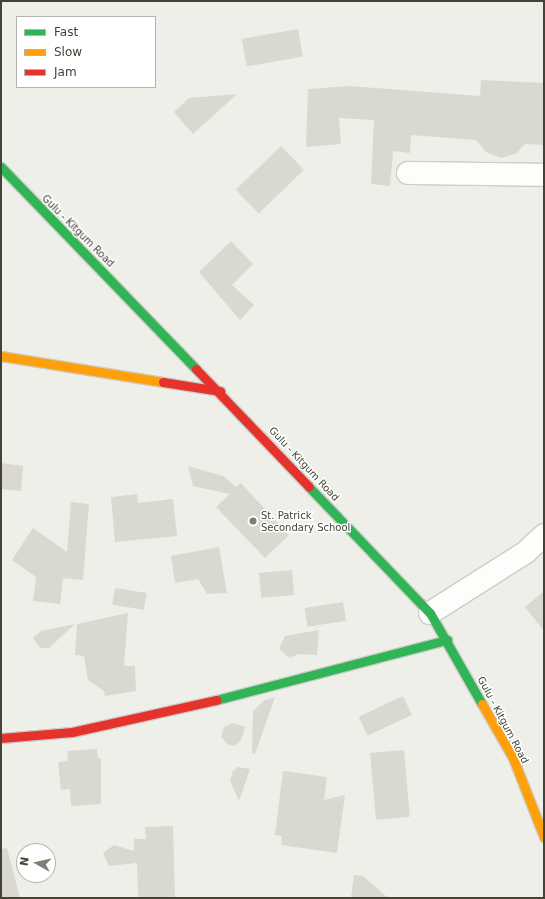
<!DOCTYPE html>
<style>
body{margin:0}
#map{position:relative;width:545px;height:899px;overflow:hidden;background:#efefe9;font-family:"DejaVu Sans",sans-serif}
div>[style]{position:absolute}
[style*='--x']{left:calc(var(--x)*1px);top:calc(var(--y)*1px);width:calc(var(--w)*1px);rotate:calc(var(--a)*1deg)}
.building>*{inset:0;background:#d9d8d1;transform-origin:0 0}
.roads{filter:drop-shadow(1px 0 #cdcdc7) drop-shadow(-1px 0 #cdcdc7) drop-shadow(0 1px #cdcdc7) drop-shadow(0 -1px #cdcdc7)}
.street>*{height:22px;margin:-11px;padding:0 11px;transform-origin:11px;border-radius:11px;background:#fdfdfc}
.fast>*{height:9px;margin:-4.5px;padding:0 4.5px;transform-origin:4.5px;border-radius:4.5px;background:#30b455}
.slow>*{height:9px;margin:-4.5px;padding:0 4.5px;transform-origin:4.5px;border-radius:4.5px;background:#ff9f0a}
.jam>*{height:9px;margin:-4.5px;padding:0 4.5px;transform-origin:4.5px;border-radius:4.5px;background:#e5322d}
.dots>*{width:11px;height:11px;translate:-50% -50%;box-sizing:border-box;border:2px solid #fff;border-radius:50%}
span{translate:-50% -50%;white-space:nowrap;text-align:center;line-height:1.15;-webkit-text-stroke:3px #fff;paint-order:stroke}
.street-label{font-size:10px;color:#444335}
.poi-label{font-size:10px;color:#444335}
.left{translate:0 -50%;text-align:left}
.frame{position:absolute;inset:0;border:2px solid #444335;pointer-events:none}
.legend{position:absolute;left:16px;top:16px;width:140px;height:72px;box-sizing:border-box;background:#fff;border:1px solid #b4b4ae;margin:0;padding:5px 7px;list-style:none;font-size:12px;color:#444335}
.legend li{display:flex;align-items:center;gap:8px;height:20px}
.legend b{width:20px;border:1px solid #b4b4ae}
.north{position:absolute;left:16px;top:843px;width:40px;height:40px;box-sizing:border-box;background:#fff;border:1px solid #b4b4ae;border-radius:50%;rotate:278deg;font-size:11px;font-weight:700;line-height:16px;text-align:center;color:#444335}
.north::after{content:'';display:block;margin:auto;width:14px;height:18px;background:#807f74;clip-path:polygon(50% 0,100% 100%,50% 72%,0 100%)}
</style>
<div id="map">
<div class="building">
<i style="left:298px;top:29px;width:28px;height:57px;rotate:80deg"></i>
<i style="clip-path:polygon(481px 80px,544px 83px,544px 145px,525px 144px,517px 153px,501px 158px,486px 152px,476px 140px,411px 135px,410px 153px,393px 151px,390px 186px,371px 184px,374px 120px,339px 118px,341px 144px,306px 147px,308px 89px,349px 86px,480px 96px)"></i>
<i style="clip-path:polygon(237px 94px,193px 134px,174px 112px,189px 98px)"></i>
<i style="left:281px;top:146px;width:33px;height:63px;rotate:46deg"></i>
<i style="clip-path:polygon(231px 241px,253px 264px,232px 285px,254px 305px,240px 320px,199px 272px)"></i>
<i style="clip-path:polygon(1px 463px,23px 466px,21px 491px,1px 489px)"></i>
<i style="clip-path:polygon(188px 466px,223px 476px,236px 487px,241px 483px,289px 535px,265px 558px,216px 507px,230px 494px,193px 486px)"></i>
<i style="clip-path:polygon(137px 494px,138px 503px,173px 499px,177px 536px,115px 542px,111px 497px)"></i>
<i style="clip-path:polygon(71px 502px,89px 504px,83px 580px,63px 578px,60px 604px,33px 601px,36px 577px,12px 560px,33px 528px,67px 552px)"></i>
<i style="clip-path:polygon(219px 547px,227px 593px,207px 594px,198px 579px,175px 583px,171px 556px)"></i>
<i style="left:292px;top:570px;width:25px;height:33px;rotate:85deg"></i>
<i style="left:115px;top:588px;width:32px;height:17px;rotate:9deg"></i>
<i style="clip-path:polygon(544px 591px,544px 631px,525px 607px)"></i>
<i style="left:343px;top:602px;width:19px;height:39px;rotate:81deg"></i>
<i style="clip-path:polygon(128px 613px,124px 666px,135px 666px,136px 691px,105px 696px,104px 691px,88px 680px,84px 656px,75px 655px,77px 624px)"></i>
<i style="clip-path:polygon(75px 624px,49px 648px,40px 648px,33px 638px,41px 631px)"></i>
<i style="clip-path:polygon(319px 630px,317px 655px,298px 654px,290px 658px,279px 649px,285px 636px)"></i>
<i style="left:403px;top:696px;width:21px;height:49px;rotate:65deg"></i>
<i style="clip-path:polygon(275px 697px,255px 754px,252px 753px,253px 711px,265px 700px)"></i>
<i style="clip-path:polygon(232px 723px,245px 727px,241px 740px,235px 746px,227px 744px,221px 737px,224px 727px)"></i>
<i style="clip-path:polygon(97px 749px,98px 758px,101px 758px,101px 804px,71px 806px,70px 789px,61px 790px,58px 762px,68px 761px,67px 751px)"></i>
<i style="left:404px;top:750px;width:67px;height:34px;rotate:85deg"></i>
<i style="clip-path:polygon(238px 767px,250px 769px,239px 801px,230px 781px,233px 771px)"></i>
<i style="clip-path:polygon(283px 771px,327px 777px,324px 800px,345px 795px,337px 853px,281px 845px,282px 836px,275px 835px)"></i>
<i style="clip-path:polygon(173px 826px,175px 898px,138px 898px,137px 863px,109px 866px,103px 853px,114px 845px,134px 851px,134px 839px,146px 839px,145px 827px)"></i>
<i style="clip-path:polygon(7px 848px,20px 898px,1px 898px,1px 849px)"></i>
<i style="clip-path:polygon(354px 875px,363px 876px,388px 898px,351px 898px)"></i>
</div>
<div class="roads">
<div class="street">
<i style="--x:408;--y:173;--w:136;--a:0.8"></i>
<i style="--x:430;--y:613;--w:114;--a:-32.4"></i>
<i style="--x:526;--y:552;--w:25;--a:-43"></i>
</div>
<div class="fast">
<i style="--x:1;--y:167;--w:281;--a:46"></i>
<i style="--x:309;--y:487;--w:175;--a:46.2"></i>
<i style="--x:430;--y:613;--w:105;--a:60.3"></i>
<i style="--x:216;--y:700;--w:239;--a:-14.6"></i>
</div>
<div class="slow">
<i style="--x:1;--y:356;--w:164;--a:9.1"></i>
<i style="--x:482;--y:704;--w:62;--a:60.1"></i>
<i style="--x:513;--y:758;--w:85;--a:68.6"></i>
</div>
<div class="jam">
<i style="--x:196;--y:369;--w:163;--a:46.2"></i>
<i style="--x:163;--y:382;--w:58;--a:9"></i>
<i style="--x:1;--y:738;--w:71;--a:-4.8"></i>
<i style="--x:72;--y:732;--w:148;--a:-12.5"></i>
</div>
</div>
<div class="dots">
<i style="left:253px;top:521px;background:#807f74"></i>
</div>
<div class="street-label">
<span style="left:78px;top:231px;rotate:45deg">Gulu - Kitgum Road</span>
<span style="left:304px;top:464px;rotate:47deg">Gulu - Kitgum Road</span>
<span style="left:503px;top:720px;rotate:62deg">Gulu - Kitgum Road</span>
</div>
<div class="poi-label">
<span class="left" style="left:261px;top:521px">St. Patrick<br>Secondary School</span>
</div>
<div class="frame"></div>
<ul class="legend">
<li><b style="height:5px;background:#30b455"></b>Fast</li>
<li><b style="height:5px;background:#ff9f0a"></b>Slow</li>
<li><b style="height:5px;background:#e5322d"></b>Jam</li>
</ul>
<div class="north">N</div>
</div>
